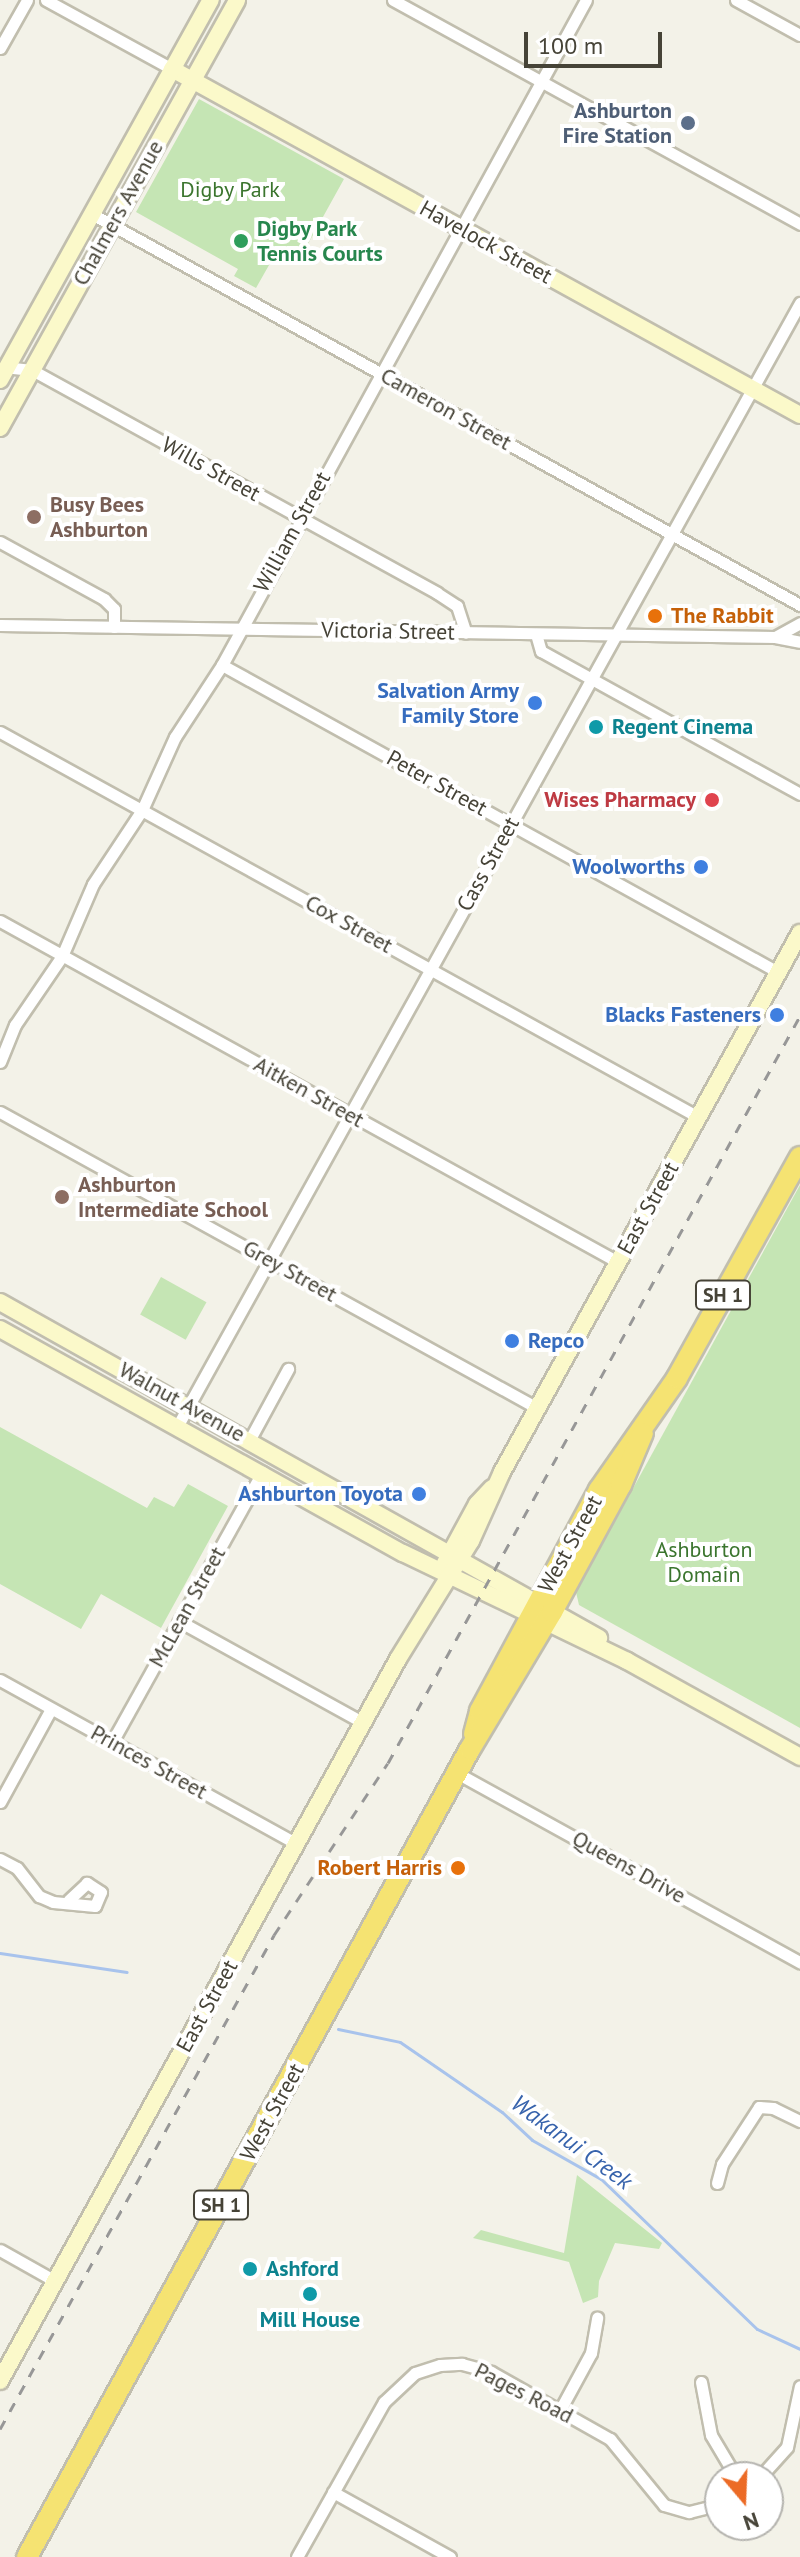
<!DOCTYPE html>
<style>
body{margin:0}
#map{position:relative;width:800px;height:2557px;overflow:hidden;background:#f3f2e8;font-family:"PT Sans",sans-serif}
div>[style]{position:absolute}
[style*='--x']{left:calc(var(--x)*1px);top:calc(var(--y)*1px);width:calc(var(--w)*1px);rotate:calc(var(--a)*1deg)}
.green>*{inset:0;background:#c5e5b4;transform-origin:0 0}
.stream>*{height:3px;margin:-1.5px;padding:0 1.5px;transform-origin:1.5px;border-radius:1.5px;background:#a8c3ec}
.roads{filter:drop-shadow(2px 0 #c1beae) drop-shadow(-2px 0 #c1beae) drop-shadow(0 2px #c1beae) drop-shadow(0 -2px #c1beae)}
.street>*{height:11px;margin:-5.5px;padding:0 5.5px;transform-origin:5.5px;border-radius:5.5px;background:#fff}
.secondary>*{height:16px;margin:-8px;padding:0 8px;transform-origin:8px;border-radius:8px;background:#fbf9ca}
.highway>*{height:20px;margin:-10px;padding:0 10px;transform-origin:10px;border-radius:10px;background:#f5e372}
.rail>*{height:3px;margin-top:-1.5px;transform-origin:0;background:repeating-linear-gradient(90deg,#979797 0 10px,transparent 0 20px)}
.dots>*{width:22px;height:22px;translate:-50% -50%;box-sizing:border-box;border:4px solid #fff;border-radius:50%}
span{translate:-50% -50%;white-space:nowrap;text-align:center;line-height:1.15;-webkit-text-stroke:8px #fff;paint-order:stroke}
.shield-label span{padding:2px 6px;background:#fff;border:2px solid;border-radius:6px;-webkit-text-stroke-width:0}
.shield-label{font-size:20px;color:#464337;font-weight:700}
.service-label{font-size:22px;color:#4e5e75;font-weight:700}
.right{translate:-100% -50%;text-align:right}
.park-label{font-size:22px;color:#3b752e}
.street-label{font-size:22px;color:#464337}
.leisure-label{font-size:22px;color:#27864d;font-weight:700}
.left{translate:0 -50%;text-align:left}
.education-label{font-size:22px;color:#785e54;font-weight:700}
.food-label{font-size:22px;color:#c56008;font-weight:700}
.shop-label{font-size:22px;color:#366cbe;font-weight:700}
.culture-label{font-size:22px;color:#0d838f;font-weight:700}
.health-label{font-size:22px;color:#be3a42;font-weight:700}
.water-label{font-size:24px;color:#3763ac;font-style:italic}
.north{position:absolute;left:704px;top:2461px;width:80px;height:80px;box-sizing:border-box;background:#fff;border:2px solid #b5b4af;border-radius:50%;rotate:161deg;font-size:22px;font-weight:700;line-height:32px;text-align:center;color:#464337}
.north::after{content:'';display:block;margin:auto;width:28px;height:36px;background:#ec6b26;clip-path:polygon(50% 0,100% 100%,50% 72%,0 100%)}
.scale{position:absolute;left:524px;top:32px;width:138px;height:36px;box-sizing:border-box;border:4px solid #464337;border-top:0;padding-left:10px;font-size:24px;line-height:28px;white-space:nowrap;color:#464337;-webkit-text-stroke:6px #fff;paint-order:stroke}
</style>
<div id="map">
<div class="green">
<i style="clip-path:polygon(199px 99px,344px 179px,298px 262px,277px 251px,256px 288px,234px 276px,238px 269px,136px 212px)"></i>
<i style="clip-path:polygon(800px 1185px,800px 1728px,579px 1605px,576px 1592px)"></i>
<i style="left:161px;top:1277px;width:52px;height:43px;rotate:29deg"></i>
<i style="clip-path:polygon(0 1427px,147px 1508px,154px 1497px,174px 1507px,188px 1484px,228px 1506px,161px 1628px,101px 1594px,81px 1629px,0 1584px)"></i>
<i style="clip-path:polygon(577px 2175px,662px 2243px,659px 2249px,615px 2243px,599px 2281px,598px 2297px,583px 2303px,569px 2262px,473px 2238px,481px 2230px,564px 2253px)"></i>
</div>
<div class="stream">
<i style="--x:0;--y:1953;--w:128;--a:8.5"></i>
<i style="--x:338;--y:2029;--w:63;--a:11.8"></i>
<i style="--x:400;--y:2042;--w:124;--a:34.5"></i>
<i style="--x:502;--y:2112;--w:41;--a:43"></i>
<i style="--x:532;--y:2140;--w:79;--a:29.5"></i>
<i style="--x:601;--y:2179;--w:216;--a:43.9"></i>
<i style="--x:757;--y:2329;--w:47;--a:24.9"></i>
</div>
<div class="roads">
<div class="street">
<i style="--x:46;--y:0;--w:144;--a:28.7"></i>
<i style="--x:393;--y:0;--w:465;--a:28.8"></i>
<i style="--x:736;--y:0;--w:73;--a:28.7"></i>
<i style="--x:0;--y:48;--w:55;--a:-60.6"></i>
<i style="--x:92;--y:214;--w:809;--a:28.91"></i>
<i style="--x:4;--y:367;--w:28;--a:6"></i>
<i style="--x:32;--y:370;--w:462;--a:28.8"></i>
<i style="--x:437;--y:593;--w:24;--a:33"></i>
<i style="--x:457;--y:606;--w:28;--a:72"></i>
<i style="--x:0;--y:542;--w:119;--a:28.7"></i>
<i style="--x:104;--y:599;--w:14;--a:45"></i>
<i style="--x:114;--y:609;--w:18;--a:90"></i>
<i style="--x:0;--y:625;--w:775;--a:0.89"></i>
<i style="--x:775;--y:637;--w:25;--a:11"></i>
<i style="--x:536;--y:634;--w:18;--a:74"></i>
<i style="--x:541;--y:651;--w:296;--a:28.9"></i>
<i style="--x:775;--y:637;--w:29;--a:-29"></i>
<i style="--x:222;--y:665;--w:635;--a:28.91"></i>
<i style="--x:0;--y:732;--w:797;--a:28.88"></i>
<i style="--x:0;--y:921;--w:706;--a:28.89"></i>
<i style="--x:0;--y:1062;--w:40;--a:-68"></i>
<i style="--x:15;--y:1025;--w:83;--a:-55.7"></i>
<i style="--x:62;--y:956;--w:78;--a:-66.7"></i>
<i style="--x:93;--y:884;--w:89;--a:-56.5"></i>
<i style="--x:142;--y:810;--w:80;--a:-65.7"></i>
<i style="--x:175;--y:737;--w:86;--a:-56.9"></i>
<i style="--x:222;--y:665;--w:758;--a:-61.31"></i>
<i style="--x:0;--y:1112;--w:613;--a:28.86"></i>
<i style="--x:178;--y:1425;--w:1283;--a:-61"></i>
<i style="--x:250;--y:1439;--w:80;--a:-61.5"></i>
<i style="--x:179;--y:1621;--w:211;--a:28.9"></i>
<i style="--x:0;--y:1680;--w:339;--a:28.9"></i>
<i style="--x:112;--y:1742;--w:309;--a:-60.9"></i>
<i style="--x:457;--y:1773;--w:392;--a:28.9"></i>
<i style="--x:0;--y:1802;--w:106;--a:-61.3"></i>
<i style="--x:0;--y:1859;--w:19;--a:28"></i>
<i style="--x:17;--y:1868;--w:36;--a:52"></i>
<i style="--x:39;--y:1896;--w:15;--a:23"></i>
<i style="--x:53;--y:1902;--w:42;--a:5.4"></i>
<i style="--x:95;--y:1906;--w:15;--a:-67"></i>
<i style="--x:101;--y:1892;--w:17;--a:-147"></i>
<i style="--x:87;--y:1883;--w:25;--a:137"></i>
<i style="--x:717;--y:2183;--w:20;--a:-75"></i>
<i style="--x:722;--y:2164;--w:68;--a:-57"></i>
<i style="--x:759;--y:2107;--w:14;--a:4"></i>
<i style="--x:773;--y:2108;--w:30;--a:26"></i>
<i style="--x:0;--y:2250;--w:63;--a:29.4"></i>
<i style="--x:701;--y:2382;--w:54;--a:79.3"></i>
<i style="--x:711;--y:2435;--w:49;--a:59.2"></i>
<i style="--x:560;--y:2410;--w:65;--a:-61.5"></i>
<i style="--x:591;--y:2353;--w:36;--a:-80"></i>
<i style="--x:760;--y:2477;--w:40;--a:-48"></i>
<i style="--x:787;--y:2447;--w:62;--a:-78"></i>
<i style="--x:333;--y:2492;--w:134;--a:29.1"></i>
<i style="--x:297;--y:2557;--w:178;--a:-60.7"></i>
<i style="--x:384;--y:2402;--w:42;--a:-43.1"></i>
<i style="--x:415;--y:2373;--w:26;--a:-18"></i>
<i style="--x:440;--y:2365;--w:22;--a:-3"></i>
<i style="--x:462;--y:2364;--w:30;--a:15"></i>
<i style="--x:491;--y:2372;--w:137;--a:29.4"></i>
<i style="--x:610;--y:2439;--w:85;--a:50.7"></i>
<i style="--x:664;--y:2505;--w:26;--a:16"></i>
<i style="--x:689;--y:2512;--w:32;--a:-14"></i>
</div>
<div class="secondary">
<i style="--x:172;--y:69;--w:717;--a:28.85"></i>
<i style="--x:0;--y:380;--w:435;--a:-61"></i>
<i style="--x:0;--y:428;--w:489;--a:-61"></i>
<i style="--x:0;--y:1302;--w:687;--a:29.29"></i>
<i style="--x:0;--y:1329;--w:461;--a:29.1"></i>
<i style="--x:403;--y:1553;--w:249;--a:25.7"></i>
<i style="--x:627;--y:1661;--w:198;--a:29"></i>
<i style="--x:445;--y:1563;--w:67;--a:-61.5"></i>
<i style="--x:477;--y:1504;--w:22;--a:-47"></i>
<i style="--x:0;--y:2381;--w:824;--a:-61.13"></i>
<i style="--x:398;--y:1659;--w:139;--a:-58.3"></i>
<i style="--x:471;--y:1541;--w:76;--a:-65.8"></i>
<i style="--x:502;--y:1472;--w:616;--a:-61.06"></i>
</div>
<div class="highway">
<i style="--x:474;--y:1734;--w:24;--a:-75"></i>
<i style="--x:480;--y:1711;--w:251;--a:-61.7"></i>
<i style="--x:599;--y:1490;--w:136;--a:-55.1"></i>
<i style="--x:677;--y:1378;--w:253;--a:-60.9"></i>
<i style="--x:27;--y:2557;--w:921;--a:-61.27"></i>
<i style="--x:470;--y:1749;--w:160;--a:-59.1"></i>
<i style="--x:552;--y:1612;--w:145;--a:-61.5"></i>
<i style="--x:621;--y:1485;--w:56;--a:-67.1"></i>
</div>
</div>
<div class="rail">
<i style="--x:0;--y:2429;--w:565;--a:-60.98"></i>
<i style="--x:274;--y:1935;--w:206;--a:-56.5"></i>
<i style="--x:388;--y:1763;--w:853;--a:-61.12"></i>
</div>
<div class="dots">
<i style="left:688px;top:123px;background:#5c6f8a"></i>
<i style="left:241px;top:241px;background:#2e9e5b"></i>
<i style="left:34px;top:517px;background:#8d6e63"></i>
<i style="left:655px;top:616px;background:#e8710a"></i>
<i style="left:535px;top:703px;background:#3f7fe0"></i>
<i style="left:596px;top:727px;background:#0f9aa8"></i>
<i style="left:712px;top:800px;background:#e0444e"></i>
<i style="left:701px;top:867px;background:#3f7fe0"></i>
<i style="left:777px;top:1015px;background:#3f7fe0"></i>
<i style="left:62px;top:1197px;background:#8d6e63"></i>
<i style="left:512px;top:1341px;background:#3f7fe0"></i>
<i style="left:419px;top:1494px;background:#3f7fe0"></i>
<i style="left:458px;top:1868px;background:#e8710a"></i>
<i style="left:250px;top:2269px;background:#0f9aa8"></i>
<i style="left:310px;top:2294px;background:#0f9aa8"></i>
</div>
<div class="shield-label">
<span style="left:723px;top:1295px">SH 1</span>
<span style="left:221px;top:2205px">SH 1</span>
</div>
<div class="service-label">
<span class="right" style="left:672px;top:123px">Ashburton<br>Fire Station</span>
</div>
<div class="park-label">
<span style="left:230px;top:190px">Digby Park</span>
<span style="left:704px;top:1562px">Ashburton<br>Domain</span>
</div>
<div class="street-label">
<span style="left:118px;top:213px;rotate:-61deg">Chalmers Avenue</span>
<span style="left:486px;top:242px;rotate:29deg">Havelock Street</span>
<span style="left:446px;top:409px;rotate:29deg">Cameron Street</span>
<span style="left:211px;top:469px;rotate:29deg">Wills Street</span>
<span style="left:292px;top:532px;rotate:-61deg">William Street</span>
<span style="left:388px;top:631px;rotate:1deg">Victoria Street</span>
<span style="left:437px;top:783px;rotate:29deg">Peter Street</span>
<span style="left:488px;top:864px;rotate:-61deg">Cass Street</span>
<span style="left:349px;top:924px;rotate:29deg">Cox Street</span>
<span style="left:309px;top:1092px;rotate:29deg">Aitken Street</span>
<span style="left:648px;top:1208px;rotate:-61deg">East Street</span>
<span style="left:290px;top:1271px;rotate:29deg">Grey Street</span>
<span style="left:182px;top:1402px;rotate:29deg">Walnut Avenue</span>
<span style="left:570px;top:1544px;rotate:-61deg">West Street</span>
<span style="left:187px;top:1607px;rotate:-61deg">McLean Street</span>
<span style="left:149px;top:1762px;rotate:29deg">Princes Street</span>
<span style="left:629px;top:1867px;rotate:29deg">Queens Drive</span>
<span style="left:207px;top:2006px;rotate:-61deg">East Street</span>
<span style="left:272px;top:2112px;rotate:-61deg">West Street</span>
<span style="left:524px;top:2393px;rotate:27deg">Pages Road</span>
</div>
<div class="leisure-label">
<span class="left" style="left:257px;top:241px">Digby Park<br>Tennis Courts</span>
</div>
<div class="education-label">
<span class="left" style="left:50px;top:517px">Busy Bees<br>Ashburton</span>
<span class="left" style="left:78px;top:1197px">Ashburton<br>Intermediate School</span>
</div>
<div class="food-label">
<span class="left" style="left:671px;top:616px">The Rabbit</span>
<span class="right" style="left:442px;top:1868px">Robert Harris</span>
</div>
<div class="shop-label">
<span class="right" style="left:519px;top:703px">Salvation Army<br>Family Store</span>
<span class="right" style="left:685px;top:867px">Woolworths</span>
<span class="right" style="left:761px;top:1015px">Blacks Fasteners</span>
<span class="left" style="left:528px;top:1341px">Repco</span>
<span class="right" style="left:403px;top:1494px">Ashburton Toyota</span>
</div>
<div class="culture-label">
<span class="left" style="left:612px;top:727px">Regent Cinema</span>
<span class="left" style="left:266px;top:2269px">Ashford</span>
<span style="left:310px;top:2320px">Mill House</span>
</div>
<div class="health-label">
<span class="right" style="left:696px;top:800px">Wises Pharmacy</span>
</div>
<div class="water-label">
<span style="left:572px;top:2142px;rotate:36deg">Wakanui Creek</span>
</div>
<div class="north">N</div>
<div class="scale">100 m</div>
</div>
